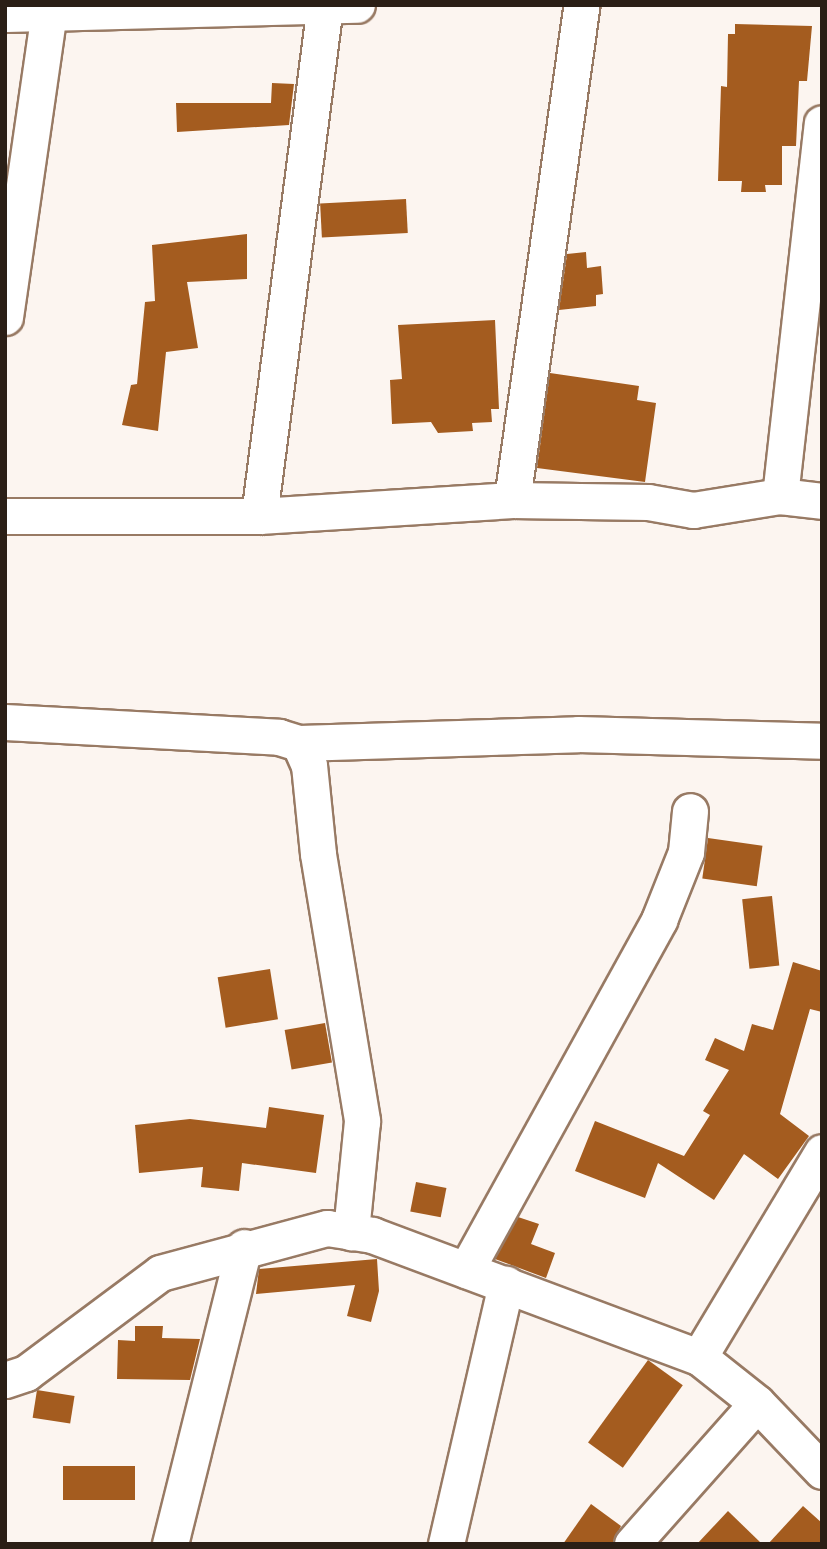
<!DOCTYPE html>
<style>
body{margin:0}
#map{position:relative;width:827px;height:1549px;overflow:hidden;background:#fcf5f0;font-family:"Space Grotesk",sans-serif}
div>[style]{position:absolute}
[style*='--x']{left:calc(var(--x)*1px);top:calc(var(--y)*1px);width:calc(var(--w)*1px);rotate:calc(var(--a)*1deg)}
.building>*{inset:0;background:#a45c1f;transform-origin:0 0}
.roads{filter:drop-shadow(2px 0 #987a64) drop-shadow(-2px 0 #987a64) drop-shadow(0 2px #987a64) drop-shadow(0 -2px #987a64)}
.minor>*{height:35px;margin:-17.5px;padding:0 17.5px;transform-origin:17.5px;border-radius:17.5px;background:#fff}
span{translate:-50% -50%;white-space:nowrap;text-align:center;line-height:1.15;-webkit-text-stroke:5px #fff;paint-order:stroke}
.frame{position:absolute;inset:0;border:7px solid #2b1f16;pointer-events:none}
</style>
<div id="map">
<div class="building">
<i style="clip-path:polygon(735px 24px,812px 26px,807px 81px,799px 81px,796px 146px,782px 146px,782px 185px,765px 185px,766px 192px,741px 192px,742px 181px,718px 181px,721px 86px,727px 87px,728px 34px,735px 34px)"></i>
<i style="clip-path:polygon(272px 83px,294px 84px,289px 125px,177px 132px,176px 103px,271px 103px)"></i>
<i style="left:406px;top:199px;width:34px;height:86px;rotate:87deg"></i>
<i style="clip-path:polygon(247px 234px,247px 279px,187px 282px,198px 348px,166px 352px,158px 431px,122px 425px,131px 385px,137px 384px,145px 302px,155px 301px,152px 245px)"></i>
<i style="clip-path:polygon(586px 252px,587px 268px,601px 266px,603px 294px,596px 295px,596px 306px,559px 310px,567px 254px)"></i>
<i style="clip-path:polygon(495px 320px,499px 409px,491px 409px,492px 422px,472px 423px,473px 431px,438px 433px,431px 422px,392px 424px,390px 380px,402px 379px,398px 325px)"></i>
<i style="clip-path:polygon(550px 373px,639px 386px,637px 400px,656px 403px,645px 482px,537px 468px)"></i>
<i style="left:708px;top:838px;width:55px;height:41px;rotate:8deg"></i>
<i style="left:772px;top:896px;width:70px;height:30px;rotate:84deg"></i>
<i style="clip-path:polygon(793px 962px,822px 971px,822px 1012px,810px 1009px,780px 1114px,809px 1136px,778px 1179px,744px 1154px,714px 1200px,658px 1163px,645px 1198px,575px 1171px,595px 1121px,684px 1156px,710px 1115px,703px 1111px,729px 1070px,705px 1060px,715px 1038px,744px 1051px,752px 1024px,773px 1030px)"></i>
<i style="left:270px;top:969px;width:51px;height:53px;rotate:81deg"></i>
<i style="left:325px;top:1023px;width:40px;height:41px;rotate:80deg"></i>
<i style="clip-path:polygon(269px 1107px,324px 1115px,316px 1173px,242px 1163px,239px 1191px,201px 1187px,203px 1167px,139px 1173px,135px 1125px,190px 1119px,266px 1128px)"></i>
<i style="left:416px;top:1182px;width:31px;height:30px;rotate:11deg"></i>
<i style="clip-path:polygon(518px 1217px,539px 1224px,531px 1244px,555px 1253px,546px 1278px,495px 1259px)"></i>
<i style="clip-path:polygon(377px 1259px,379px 1291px,371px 1322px,347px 1316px,355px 1285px,256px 1294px,259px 1269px)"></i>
<i style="clip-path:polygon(135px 1326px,163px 1326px,162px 1338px,200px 1339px,190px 1380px,117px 1379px,118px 1340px,135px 1341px)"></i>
<i style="left:648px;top:1360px;width:43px;height:102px;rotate:36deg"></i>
<i style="left:37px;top:1390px;width:38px;height:28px;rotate:9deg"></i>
<i style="left:63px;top:1466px;width:72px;height:34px"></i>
<i style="clip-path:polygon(591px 1504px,621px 1526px,612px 1544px,563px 1544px)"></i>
<i style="clip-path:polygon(803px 1506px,822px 1523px,822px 1544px,768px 1544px)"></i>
<i style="clip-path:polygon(728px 1511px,762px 1544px,697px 1544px)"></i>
</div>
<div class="roads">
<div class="minor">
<i style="--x:5;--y:14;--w:352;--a:-1.5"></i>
<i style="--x:5;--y:317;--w:315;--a:-81.8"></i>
<i style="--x:780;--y:496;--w:375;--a:-83.6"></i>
<i style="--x:512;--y:500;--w:500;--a:-82"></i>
<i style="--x:5;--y:516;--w:254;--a:0"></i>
<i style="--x:259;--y:516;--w:254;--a:-3.6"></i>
<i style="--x:512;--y:500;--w:136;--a:0.8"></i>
<i style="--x:648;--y:502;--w:46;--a:10.1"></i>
<i style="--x:693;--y:510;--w:88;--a:-9.1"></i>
<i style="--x:780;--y:496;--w:42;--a:6.8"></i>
<i style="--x:259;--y:516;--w:515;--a:-82.64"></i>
<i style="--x:5;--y:722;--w:274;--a:3.1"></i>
<i style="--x:279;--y:737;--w:21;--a:17"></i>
<i style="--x:299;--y:743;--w:279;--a:-1.8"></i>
<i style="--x:578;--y:734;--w:244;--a:1.6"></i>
<i style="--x:299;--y:743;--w:24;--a:66"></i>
<i style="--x:309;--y:765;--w:89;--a:84.2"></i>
<i style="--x:318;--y:854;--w:271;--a:80.6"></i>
<i style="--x:362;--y:1121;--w:112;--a:95.7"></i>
<i style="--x:466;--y:1270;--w:400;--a:-61.1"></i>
<i style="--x:659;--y:920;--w:73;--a:-68.3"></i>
<i style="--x:686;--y:852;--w:41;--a:-84.4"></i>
<i style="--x:699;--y:1357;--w:239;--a:-59"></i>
<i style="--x:5;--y:1380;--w:22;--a:-18"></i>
<i style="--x:26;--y:1373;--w:167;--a:-36.7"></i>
<i style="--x:160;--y:1273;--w:173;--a:-15.1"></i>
<i style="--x:327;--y:1228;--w:46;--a:8.8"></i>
<i style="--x:372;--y:1235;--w:349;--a:20.5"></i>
<i style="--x:699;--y:1357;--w:74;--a:38.4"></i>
<i style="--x:757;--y:1403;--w:94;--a:46.3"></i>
<i style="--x:170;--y:1544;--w:306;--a:-76"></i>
<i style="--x:446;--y:1544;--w:267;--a:-77"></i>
<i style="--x:632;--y:1544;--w:188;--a:-48.4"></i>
</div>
</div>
<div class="frame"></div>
</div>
